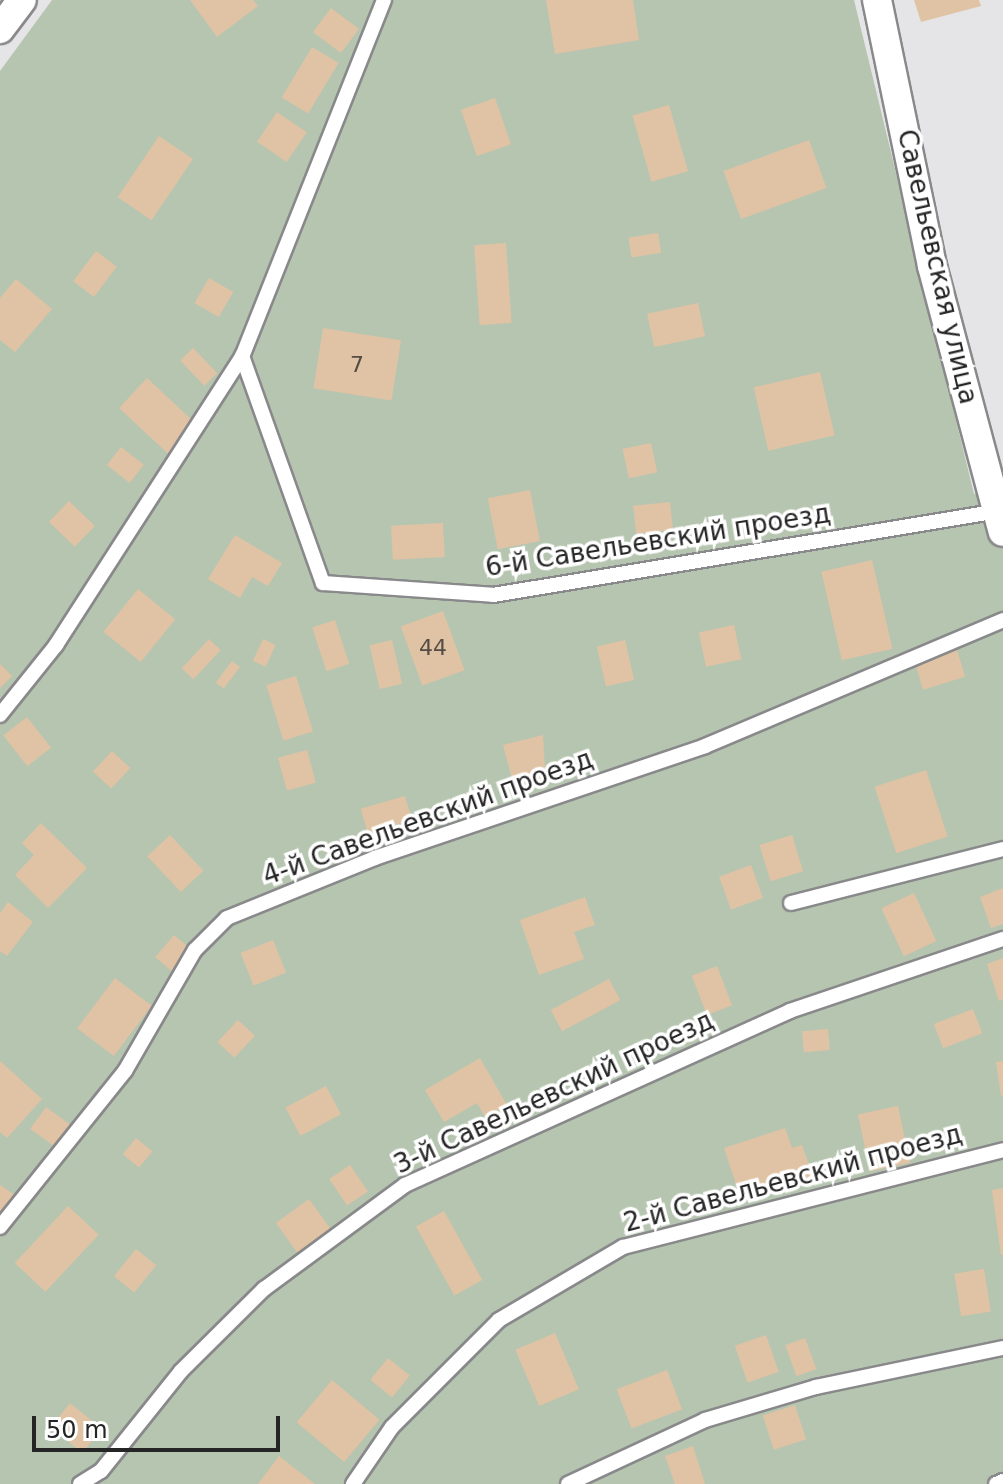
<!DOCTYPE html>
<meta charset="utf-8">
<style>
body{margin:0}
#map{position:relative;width:1003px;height:1484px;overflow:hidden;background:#e5e5e7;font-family:"DejaVu Sans",sans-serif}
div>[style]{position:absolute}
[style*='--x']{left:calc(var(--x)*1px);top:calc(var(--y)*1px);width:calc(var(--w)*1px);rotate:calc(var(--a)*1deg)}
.green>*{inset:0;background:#b6c5b0}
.building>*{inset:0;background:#e0c3a4;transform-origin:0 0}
.roads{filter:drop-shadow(2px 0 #89898b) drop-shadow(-2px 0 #89898b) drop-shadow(0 2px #89898b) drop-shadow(0 -2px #89898b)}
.service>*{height:14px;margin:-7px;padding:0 7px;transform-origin:7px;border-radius:7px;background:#fff}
.minor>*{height:28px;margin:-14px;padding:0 14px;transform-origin:14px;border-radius:14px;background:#fff}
span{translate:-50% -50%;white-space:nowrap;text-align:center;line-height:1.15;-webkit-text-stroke:7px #fff;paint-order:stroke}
.number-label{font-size:22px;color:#544c45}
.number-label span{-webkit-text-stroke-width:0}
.street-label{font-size:26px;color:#252525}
.scale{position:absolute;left:32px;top:1416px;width:248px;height:36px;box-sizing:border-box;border:4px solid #252525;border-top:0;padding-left:10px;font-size:24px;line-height:28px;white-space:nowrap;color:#252525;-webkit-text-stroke:6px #fff;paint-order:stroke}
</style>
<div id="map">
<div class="green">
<i style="clip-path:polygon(52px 0,854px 0,974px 494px,1003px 487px,1003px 1484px,0 1484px,0 71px)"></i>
</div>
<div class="building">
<i style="clip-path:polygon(190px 0,253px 0,258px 6px,217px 37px)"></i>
<i style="clip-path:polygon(546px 0,633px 0,639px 40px,555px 54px)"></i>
<i style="clip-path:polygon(914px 0,979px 0,981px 6px,921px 22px)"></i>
<i style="left:331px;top:8px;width:35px;height:30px;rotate:37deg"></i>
<i style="left:312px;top:47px;width:31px;height:59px;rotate:31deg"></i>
<i style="left:495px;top:98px;width:49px;height:36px;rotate:71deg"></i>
<i style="left:669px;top:105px;width:69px;height:38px;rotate:74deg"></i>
<i style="left:277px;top:112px;width:36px;height:36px;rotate:34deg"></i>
<i style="left:159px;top:136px;width:41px;height:74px;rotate:34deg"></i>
<i style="left:809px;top:140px;width:51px;height:91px;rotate:70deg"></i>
<i style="left:658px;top:233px;width:20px;height:30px;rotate:81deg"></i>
<i style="left:506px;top:243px;width:80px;height:32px;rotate:86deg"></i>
<i style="left:96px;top:251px;width:26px;height:38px;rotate:37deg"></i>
<i style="left:209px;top:278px;width:28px;height:29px;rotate:30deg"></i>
<i style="clip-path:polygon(16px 279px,52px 309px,15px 352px,0 340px,0 298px)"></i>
<i style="left:698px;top:303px;width:34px;height:52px;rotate:78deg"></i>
<i style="left:323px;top:328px;width:79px;height:61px;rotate:9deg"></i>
<i style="left:193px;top:348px;width:35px;height:18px;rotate:46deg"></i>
<i style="left:820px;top:372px;width:65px;height:68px;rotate:77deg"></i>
<i style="left:147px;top:378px;width:67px;height:41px;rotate:43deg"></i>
<i style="left:651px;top:443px;width:30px;height:29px;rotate:78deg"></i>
<i style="left:121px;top:447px;width:29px;height:23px;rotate:38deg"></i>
<i style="left:530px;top:490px;width:52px;height:43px;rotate:79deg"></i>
<i style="left:69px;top:501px;width:36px;height:29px;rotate:44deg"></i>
<i style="left:670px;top:502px;width:28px;height:37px;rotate:84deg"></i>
<i style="left:443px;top:523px;width:34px;height:52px;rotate:87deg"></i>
<i style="clip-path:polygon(235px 535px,282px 563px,268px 586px,252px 577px,240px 598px,208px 579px)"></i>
<i style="left:872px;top:560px;width:91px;height:52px;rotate:77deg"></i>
<i style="left:138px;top:589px;width:48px;height:55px;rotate:39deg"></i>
<i style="left:443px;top:611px;width:63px;height:45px;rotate:70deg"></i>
<i style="left:335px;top:620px;width:46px;height:24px;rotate:72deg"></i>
<i style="left:734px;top:625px;width:35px;height:36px;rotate:78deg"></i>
<i style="left:209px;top:639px;width:16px;height:40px;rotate:43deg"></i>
<i style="left:263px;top:639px;width:14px;height:24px;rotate:25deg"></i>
<i style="left:392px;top:640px;width:45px;height:23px;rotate:77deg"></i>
<i style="left:625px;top:640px;width:41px;height:29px;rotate:77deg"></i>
<i style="left:957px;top:650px;width:28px;height:44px;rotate:73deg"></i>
<i style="left:232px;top:661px;width:10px;height:27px;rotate:37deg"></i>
<i style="clip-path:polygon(0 664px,12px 676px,0 688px)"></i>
<i style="left:296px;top:676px;width:58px;height:31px;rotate:73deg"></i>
<i style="left:27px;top:717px;width:39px;height:30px;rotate:52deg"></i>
<i style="clip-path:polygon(543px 735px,546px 785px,516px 793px,503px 745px)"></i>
<i style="left:307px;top:750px;width:34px;height:30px;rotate:75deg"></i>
<i style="left:112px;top:751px;width:25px;height:28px;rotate:43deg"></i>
<i style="left:926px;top:770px;width:70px;height:54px;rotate:72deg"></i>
<i style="left:405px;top:796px;width:25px;height:46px;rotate:74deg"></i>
<i style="clip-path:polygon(41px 823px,87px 868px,48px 908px,15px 875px,34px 855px,22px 843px)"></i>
<i style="left:170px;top:835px;width:49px;height:31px;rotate:47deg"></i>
<i style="left:792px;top:835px;width:38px;height:34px;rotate:73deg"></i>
<i style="left:751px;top:865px;width:35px;height:34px;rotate:70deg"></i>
<i style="clip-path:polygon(1003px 888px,1003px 924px,991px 928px,980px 897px)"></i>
<i style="left:914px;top:893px;width:53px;height:36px;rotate:65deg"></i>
<i style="clip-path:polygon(585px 897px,595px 925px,574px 932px,584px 959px,539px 975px,520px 920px)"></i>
<i style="clip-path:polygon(8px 902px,33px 922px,7px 956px,0 951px,0 913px)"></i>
<i style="left:174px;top:935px;width:23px;height:29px;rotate:40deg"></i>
<i style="left:273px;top:940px;width:35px;height:35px;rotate:68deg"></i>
<i style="clip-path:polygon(1003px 958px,1003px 999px,999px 1001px,987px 964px)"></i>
<i style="left:717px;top:966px;width:42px;height:27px;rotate:69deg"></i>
<i style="left:115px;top:978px;width:46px;height:63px;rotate:37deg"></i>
<i style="left:609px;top:979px;width:24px;height:66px;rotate:62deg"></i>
<i style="left:973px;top:1009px;width:26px;height:42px;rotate:69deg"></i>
<i style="left:238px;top:1020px;width:23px;height:30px;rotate:43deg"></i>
<i style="left:828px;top:1029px;width:21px;height:26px;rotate:85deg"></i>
<i style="clip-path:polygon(480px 1058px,507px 1105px,485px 1117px,477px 1103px,444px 1122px,425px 1090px)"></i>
<i style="clip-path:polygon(0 1061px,42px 1099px,7px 1138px,0 1132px)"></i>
<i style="clip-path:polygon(1003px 1061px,1003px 1096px,1001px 1096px,996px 1062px)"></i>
<i style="left:326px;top:1086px;width:32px;height:46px;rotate:62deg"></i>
<i style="left:898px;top:1106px;width:58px;height:41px;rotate:78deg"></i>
<i style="left:46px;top:1107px;width:31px;height:27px;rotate:36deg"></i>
<i style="clip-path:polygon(785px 1128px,792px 1148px,802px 1145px,813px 1176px,741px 1199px,724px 1148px)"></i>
<i style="left:136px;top:1138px;width:21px;height:21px;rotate:39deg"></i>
<i style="left:350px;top:1165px;width:32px;height:25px;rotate:56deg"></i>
<i style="clip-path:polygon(0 1185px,15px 1195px,0 1217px)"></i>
<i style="clip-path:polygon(1003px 1188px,1003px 1255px,1001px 1255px,992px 1190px)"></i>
<i style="left:309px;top:1199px;width:39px;height:41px;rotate:54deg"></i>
<i style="left:68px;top:1206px;width:42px;height:78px;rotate:43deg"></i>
<i style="left:444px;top:1211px;width:79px;height:32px;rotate:61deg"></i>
<i style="left:136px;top:1249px;width:26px;height:35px;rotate:39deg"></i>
<i style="left:984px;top:1269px;width:43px;height:30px;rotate:81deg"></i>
<i style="left:555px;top:1333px;width:61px;height:43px;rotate:67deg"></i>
<i style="left:766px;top:1335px;width:39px;height:33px;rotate:71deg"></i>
<i style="left:805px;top:1338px;width:33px;height:21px;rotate:70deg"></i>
<i style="left:388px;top:1358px;width:28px;height:28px;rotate:39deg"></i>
<i style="left:667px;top:1370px;width:42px;height:54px;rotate:69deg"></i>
<i style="left:332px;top:1380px;width:62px;height:55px;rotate:40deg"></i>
<i style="left:70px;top:1403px;width:41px;height:31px;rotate:39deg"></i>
<i style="left:795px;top:1405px;width:36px;height:34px;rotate:72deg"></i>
<i style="clip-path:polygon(693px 1446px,705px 1484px,675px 1484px,665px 1456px)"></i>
<i style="clip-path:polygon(279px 1456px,315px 1484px,258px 1484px)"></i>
</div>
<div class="roads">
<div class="service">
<i style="--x:384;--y:0;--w:383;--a:111.7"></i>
<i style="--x:242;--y:356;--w:241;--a:70.4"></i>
<i style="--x:323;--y:583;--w:170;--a:4"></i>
<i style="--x:493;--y:595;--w:513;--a:-9.43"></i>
<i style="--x:0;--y:715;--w:90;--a:-51.3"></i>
<i style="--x:56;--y:645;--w:344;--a:-57.2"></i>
<i style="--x:791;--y:903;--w:219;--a:-14.3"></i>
<i style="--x:0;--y:1227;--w:200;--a:-51.3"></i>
<i style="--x:125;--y:1071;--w:140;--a:-60"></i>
<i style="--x:195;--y:950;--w:45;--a:-45"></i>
<i style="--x:227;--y:918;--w:160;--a:-22.1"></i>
<i style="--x:375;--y:858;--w:348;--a:-18.7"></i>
<i style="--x:705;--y:746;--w:324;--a:-22.9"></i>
<i style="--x:80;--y:1484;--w:25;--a:-32"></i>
<i style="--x:101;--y:1471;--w:128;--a:-51.3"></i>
<i style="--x:181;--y:1371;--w:117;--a:-44.7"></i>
<i style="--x:264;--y:1289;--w:175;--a:-36.4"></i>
<i style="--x:405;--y:1185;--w:422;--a:-24.3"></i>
<i style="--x:790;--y:1011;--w:225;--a:-18.7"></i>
<i style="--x:353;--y:1484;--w:69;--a:-55.6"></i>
<i style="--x:392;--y:1427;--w:151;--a:-45"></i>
<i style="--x:499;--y:1320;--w:144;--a:-30.5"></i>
<i style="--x:623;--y:1247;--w:392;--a:-14.3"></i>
<i style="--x:568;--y:1484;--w:151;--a:-25"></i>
<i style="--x:705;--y:1420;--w:116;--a:-16.6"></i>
<i style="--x:816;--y:1387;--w:191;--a:-11.8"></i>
<i style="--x:996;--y:1484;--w:8;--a:-23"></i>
</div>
<div class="minor">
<i style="--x:877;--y:0;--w:272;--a:78.3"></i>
<i style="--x:932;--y:266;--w:275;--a:75.1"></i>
<i style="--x:0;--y:29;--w:36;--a:-53"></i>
</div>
</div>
<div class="number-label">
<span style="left:357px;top:365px">7</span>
<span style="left:433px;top:648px">44</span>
</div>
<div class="street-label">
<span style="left:937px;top:267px;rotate:77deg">Савельевская улица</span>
<span style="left:658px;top:541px;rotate:-9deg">6-й Савельевский проезд</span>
<span style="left:428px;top:818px;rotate:-20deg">4-й Савельевский проезд</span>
<span style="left:554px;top:1093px;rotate:-25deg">3-й Савельевский проезд</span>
<span style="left:793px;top:1179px;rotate:-15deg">2-й Савельевский проезд</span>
</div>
<div class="scale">50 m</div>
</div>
